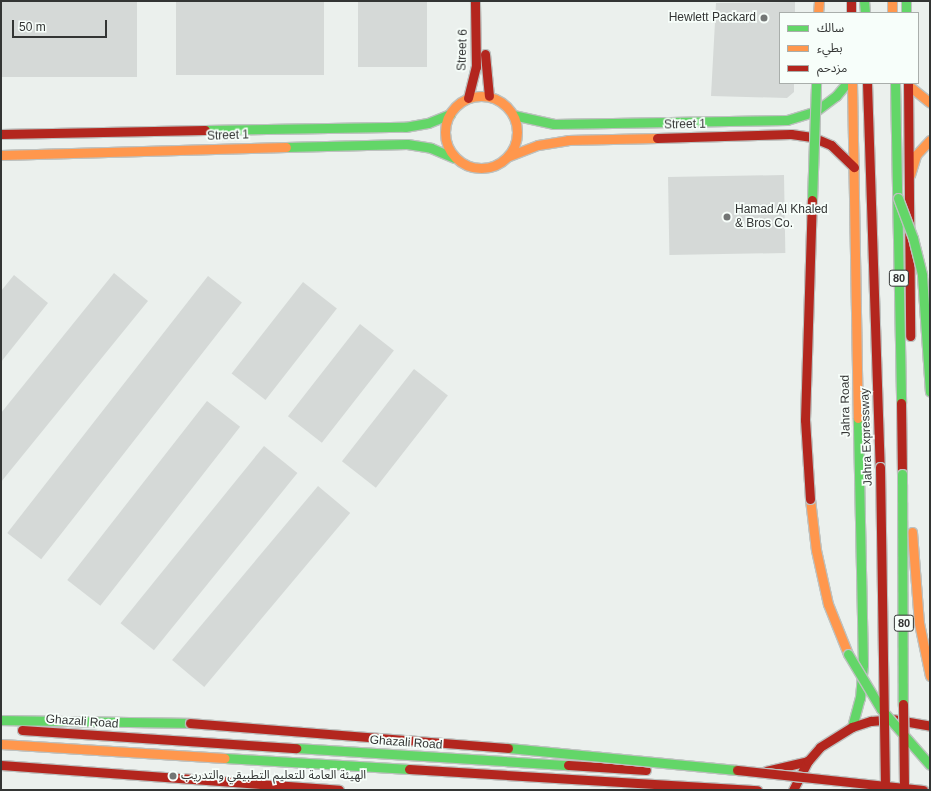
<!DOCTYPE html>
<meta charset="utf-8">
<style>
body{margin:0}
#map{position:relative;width:931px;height:791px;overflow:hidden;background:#ebf0ed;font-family:Helvetica,"Noto Sans Arabic",sans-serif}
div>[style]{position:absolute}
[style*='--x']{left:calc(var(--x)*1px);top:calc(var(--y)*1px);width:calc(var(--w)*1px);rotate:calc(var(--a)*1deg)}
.building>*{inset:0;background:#d5d9d7;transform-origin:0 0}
.roads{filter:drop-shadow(1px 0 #bdc1bf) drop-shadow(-1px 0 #bdc1bf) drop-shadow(0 1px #bdc1bf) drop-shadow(0 -1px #bdc1bf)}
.fast>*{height:9px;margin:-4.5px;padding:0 4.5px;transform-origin:4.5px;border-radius:4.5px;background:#63d668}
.slow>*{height:9px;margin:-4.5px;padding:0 4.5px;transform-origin:4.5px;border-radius:4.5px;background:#ff974d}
.slow>.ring{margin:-4.5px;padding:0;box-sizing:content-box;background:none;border:9px solid #ff974d;border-radius:50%}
.jam>*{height:9px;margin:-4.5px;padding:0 4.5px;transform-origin:4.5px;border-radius:4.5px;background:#b3261e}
.bridges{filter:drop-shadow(1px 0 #bdc1bf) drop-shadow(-1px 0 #bdc1bf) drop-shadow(0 1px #bdc1bf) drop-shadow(0 -1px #bdc1bf)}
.fast-bridge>*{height:9px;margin:-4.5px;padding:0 4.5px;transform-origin:4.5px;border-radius:4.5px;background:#63d668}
.jam-bridge>*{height:9px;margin:-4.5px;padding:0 4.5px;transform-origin:4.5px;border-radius:4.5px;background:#b3261e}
.dots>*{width:11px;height:11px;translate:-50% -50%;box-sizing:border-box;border:2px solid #f7fefa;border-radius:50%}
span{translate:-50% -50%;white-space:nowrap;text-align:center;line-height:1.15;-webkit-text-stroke:3.5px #f7fefa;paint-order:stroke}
.shield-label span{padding:1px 3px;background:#f7fefa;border:1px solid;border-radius:3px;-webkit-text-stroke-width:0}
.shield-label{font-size:11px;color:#333534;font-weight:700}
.poi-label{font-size:12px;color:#333534}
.right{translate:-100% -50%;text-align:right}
.left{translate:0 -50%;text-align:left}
.street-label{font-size:12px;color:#333534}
.frame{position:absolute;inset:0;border:2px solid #333534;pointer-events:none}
.legend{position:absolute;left:779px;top:12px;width:140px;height:72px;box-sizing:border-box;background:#f7fefa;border:1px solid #a9aeab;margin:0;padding:5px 7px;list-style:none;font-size:12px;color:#333534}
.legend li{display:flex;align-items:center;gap:8px;height:20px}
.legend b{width:20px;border:1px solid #a9aeab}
.scale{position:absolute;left:12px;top:20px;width:95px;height:18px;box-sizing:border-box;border:2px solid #333534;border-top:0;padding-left:5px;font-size:12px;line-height:14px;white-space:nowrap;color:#333534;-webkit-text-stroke:3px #f7fefa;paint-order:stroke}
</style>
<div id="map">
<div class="building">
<i style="left:1px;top:1px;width:136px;height:76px"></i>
<i style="left:176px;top:1px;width:148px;height:74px"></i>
<i style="left:358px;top:1px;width:69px;height:66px"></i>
<i style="clip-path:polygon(795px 2px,795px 13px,780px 13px,780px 83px,794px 83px,794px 92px,787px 98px,711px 96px,716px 3px)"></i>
<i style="left:784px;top:175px;width:78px;height:116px;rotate:89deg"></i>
<i style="clip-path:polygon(114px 273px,148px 301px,1px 482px,1px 413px)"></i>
<i style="clip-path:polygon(14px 275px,48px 303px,1px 362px,1px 291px)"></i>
<i style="left:208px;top:276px;width:43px;height:326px;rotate:38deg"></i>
<i style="left:303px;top:282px;width:43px;height:116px;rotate:38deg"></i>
<i style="left:360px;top:324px;width:43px;height:117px;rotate:38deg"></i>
<i style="left:414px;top:369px;width:43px;height:117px;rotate:38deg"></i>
<i style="left:207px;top:401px;width:42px;height:227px;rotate:38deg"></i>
<i style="left:264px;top:446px;width:43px;height:228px;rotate:39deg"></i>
<i style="left:318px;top:486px;width:42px;height:227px;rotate:40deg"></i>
</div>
<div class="roads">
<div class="fast">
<i style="--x:864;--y:1;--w:12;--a:85"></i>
<i style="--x:906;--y:1;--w:12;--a:90"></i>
<i style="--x:895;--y:83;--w:320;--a:88.9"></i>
<i style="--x:513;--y:115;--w:42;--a:12.4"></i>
<i style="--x:554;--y:124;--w:233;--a:-1"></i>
<i style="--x:787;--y:120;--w:30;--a:-17"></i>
<i style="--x:816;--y:111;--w:25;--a:-37"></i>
<i style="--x:836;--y:96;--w:17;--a:-50"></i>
<i style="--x:205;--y:130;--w:200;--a:-0.9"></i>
<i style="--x:405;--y:127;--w:23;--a:-10"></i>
<i style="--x:428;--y:123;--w:24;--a:-22"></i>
<i style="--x:286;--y:147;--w:121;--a:-1.4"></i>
<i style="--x:407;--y:144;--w:24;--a:9"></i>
<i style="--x:431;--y:148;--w:25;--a:23"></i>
<i style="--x:1;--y:720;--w:189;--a:0.9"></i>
<i style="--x:852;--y:727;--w:30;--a:-75"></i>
<i style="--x:860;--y:698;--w:33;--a:-85"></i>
<i style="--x:863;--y:665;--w:247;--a:-91.2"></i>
<i style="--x:296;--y:748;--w:273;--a:3.6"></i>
<i style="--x:225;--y:758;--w:184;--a:3.4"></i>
</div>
<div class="slow">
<i style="--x:892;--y:1;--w:12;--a:90"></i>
<i style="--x:818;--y:13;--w:12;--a:-85"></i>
<i style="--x:852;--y:83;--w:335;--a:89"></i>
<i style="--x:908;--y:85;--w:28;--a:39"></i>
<i class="ring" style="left:445px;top:96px;width:63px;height:63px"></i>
<i style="--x:1;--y:155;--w:285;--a:-1.6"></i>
<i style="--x:509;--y:156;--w:31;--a:-21"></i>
<i style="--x:538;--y:145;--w:30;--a:-9"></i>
<i style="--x:568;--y:140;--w:89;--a:-1.3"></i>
<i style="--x:910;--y:175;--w:21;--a:-73"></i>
<i style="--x:916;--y:155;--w:21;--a:-47"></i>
<i style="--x:810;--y:499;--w:51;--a:83.3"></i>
<i style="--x:816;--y:550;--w:55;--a:77.5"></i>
<i style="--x:828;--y:604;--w:54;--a:68.2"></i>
<i style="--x:912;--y:532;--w:91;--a:85.6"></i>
<i style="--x:919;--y:623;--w:54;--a:78.3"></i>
<i style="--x:1;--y:744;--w:224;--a:3.6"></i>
</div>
<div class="jam">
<i style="--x:851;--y:1;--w:12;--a:90"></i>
<i style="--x:485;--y:54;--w:42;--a:84.6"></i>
<i style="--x:867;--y:83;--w:384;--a:88.1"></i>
<i style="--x:908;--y:83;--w:253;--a:89.5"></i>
<i style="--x:468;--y:98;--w:32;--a:-76"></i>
<i style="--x:476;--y:67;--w:66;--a:-90.9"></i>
<i style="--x:1;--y:134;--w:204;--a:-1.1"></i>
<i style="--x:657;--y:138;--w:134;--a:-1.7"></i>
<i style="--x:791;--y:134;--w:21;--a:8"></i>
<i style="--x:812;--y:137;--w:21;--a:23"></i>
<i style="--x:831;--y:145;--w:32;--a:44"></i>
<i style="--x:901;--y:403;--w:71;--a:89.2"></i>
<i style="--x:22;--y:730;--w:275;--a:3.8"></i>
<i style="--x:1;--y:765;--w:339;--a:4.2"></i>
<i style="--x:568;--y:765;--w:78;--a:3.7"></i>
<i style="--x:409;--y:769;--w:349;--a:3.5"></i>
<i style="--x:766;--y:771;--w:43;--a:-13.4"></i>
<i style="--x:793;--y:790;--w:33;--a:-63"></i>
<i style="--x:808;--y:761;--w:18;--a:-49"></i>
<i style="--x:820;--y:747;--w:38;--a:-32"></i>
<i style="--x:852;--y:727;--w:20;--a:-18"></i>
<i style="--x:871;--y:721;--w:21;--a:-5"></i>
<i style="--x:892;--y:719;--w:39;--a:10"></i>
</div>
</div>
<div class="bridges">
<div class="fast-bridge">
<i style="--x:898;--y:198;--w:43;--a:69.4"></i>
<i style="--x:913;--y:238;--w:38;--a:76"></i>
<i style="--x:922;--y:275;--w:117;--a:86.1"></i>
<i style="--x:812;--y:200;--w:117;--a:-88"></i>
<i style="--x:902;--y:474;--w:230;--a:89.8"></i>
<i style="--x:848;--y:654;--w:64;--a:59"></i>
<i style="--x:881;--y:709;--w:74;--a:48.8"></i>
<i style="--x:508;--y:748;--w:230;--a:5.5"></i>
</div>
<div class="jam-bridge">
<i style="--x:880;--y:467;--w:323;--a:89.1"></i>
<i style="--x:810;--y:499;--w:79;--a:-93.6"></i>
<i style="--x:805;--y:420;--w:220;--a:-88.2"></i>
<i style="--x:903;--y:704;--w:86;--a:89.3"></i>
<i style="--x:190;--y:723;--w:319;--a:4.5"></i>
<i style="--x:737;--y:770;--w:187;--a:6.1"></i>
</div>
</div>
<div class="dots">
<i style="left:764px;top:18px;background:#737675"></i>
<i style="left:727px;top:217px;background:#737675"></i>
<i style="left:173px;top:776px;background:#737675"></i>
</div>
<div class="shield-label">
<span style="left:899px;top:278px">80</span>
<span style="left:904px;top:623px">80</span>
</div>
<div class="poi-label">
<span class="right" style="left:756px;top:18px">Hewlett Packard</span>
<span class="left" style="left:735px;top:217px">Hamad Al Khaled<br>&amp; Bros Co.</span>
<span class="left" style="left:181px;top:776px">الهيئة العامة للتعليم التطبيقي والتدريب</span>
</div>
<div class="street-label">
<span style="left:463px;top:50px;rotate:-88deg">Street 6</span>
<span style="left:685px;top:125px;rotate:-1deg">Street 1</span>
<span style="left:228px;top:136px;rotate:-2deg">Street 1</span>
<span style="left:846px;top:406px;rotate:-91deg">Jahra Road</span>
<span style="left:867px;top:437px;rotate:-92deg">Jahra Expressway</span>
<span style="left:82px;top:722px;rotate:4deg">Ghazali Road</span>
<span style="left:406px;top:743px;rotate:4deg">Ghazali Road</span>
</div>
<div class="frame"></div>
<ul class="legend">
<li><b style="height:5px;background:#63d668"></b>سالك</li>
<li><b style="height:5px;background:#ff974d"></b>بطيء</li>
<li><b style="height:5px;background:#b3261e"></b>مزدحم</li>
</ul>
<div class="scale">50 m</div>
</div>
